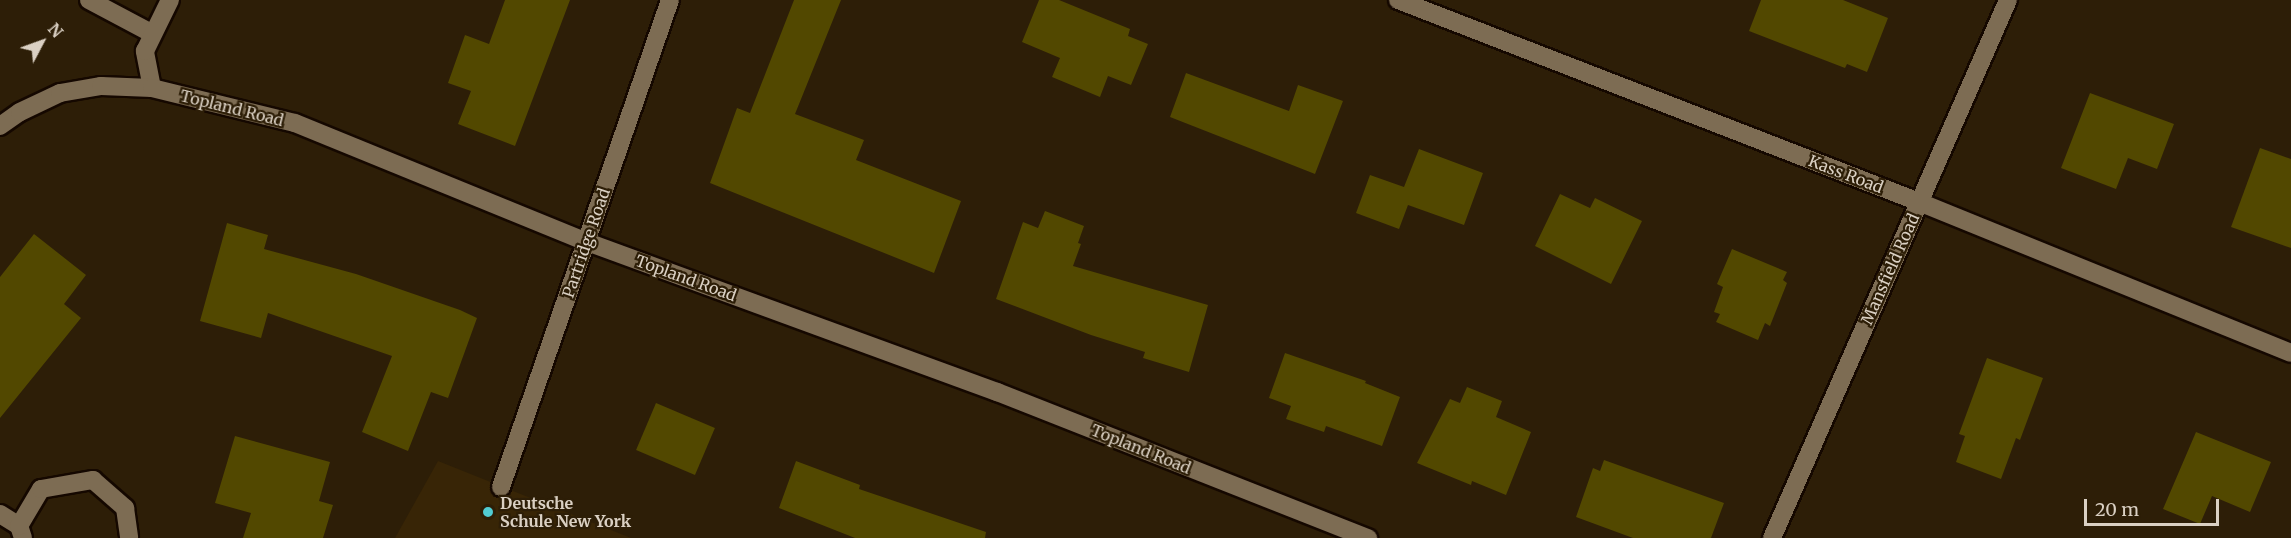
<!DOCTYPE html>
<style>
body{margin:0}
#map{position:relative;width:2291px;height:538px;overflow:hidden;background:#2d1e07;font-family:Merriweather,serif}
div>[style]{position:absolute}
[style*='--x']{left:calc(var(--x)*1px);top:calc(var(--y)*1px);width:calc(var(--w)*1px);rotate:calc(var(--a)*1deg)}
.built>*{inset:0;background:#382506}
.building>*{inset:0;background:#524800;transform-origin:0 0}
.roads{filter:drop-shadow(2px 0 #150800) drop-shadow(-2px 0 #150800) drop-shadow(0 2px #150800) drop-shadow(0 -2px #150800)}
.service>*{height:18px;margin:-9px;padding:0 9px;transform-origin:9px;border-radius:9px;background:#7d6c53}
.minor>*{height:18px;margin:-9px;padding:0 9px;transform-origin:9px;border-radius:9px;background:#7d6c53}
.dots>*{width:16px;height:16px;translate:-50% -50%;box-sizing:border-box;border:3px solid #2d1e07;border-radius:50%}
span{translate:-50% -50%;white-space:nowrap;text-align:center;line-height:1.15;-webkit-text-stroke:4.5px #2d1e07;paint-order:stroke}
.street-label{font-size:16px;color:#dad0c3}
.poi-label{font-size:16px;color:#dad0c3;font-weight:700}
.left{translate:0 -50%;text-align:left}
.north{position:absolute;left:12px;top:12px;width:60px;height:60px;-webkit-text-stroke:4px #2d1e07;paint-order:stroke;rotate:49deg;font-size:16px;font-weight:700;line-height:24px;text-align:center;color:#dad0c3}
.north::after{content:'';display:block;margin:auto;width:21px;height:27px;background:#dad0c3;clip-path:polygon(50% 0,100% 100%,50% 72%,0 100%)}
.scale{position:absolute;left:2084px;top:499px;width:135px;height:27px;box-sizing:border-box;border:3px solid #dad0c3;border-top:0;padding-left:8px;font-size:18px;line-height:21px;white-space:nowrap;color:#dad0c3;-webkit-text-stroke:4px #2d1e07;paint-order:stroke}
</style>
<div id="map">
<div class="built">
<i style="clip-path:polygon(438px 461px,631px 538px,395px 538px)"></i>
</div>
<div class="building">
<i style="clip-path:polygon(505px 0,570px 0,515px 146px,458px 124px,471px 91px,448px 83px,465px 35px,489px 44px)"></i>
<i style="clip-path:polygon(794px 0,841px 0,795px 114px,864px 140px,856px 160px,961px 201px,934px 273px,710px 183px,737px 108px,750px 113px)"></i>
<i style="clip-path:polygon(1039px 0,1059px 0,1130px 29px,1128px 36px,1148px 44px,1131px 85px,1108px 76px,1100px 97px,1052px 77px,1060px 58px,1022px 42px)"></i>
<i style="clip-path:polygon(1761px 0,1843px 0,1888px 18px,1867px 72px,1847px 64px,1845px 68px,1749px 31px)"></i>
<i style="clip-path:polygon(1186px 73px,1289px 111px,1298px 85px,1343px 101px,1315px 174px,1170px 117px)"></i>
<i style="clip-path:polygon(2090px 93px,2174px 124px,2157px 169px,2128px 158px,2116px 189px,2061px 168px)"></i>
<i style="clip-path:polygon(2260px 148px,2291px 159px,2291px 248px,2231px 227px)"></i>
<i style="clip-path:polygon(1419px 149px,1483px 173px,1464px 225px,1408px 205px,1399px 229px,1356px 213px,1370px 175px,1404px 187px)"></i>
<i style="clip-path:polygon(1560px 194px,1590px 208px,1595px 198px,1642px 221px,1611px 284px,1535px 246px)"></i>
<i style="clip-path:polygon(1045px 211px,1084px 226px,1078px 243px,1081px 244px,1073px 266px,1208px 305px,1189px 372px,1143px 358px,1145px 352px,1091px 335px,996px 299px,1023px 222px,1038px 228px)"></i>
<i style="clip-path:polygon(227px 223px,268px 235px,264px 249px,356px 274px,460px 310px,477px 318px,448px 398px,431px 392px,408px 451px,362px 432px,392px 356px,268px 313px,261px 338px,200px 321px)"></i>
<i style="clip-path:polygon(34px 234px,86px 275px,64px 304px,81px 318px,0 418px,0 277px)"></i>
<i style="clip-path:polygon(1732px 249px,1787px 272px,1783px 280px,1787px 283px,1770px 326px,1765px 323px,1758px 340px,1716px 322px,1720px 314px,1714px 312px,1723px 287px,1717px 284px)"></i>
<i style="clip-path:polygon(1285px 353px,1366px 381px,1365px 383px,1400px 397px,1382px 446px,1326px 426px,1324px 432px,1286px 419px,1291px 406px,1269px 398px)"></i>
<i style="clip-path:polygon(1987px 358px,2043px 378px,2020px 440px,2016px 438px,2001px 479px,1956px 462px,1965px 436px,1959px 434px)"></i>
<i style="clip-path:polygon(1467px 387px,1502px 401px,1496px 417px,1531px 432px,1506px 495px,1472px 481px,1471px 485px,1417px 463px,1450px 399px,1460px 403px)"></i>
<i style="left:656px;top:403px;width:64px;height:51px;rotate:23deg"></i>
<i style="clip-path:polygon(2196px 432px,2271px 462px,2250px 512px,2212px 496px,2200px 524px,2163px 509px)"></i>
<i style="clip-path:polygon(235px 436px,330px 462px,319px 501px,333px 505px,323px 538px,243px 538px,251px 513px,215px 503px)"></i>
<i style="clip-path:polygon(1604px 460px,1724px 503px,1711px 538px,1633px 538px,1576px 517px,1593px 468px,1600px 471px)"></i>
<i style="clip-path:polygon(796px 461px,860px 485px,859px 489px,986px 532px,985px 538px,855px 538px,779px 508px)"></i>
</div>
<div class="roads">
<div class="service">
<i style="--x:89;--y:0;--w:72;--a:28"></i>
<i style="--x:152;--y:88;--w:38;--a:-101"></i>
<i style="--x:145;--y:51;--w:57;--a:-63.9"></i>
</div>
<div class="minor">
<i style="--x:1398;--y:0;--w:559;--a:21.19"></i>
<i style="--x:1919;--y:202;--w:401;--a:22.1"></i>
<i style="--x:0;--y:126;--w:24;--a:-35"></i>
<i style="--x:20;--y:112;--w:44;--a:-25.4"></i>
<i style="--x:60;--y:93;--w:42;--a:-9.7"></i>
<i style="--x:101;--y:86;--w:51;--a:2.2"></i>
<i style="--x:152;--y:88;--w:147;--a:13.8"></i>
<i style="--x:295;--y:123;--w:315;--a:22.2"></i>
<i style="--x:587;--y:242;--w:437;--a:20.1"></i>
<i style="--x:997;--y:392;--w:399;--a:21.5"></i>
<i style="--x:501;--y:487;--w:515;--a:-70.86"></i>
<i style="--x:0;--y:514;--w:22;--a:32"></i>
<i style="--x:23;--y:538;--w:13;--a:-108"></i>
<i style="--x:19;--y:526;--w:43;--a:-59.3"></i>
<i style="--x:41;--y:489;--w:53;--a:-9.8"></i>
<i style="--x:93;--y:480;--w:43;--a:41.2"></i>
<i style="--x:125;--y:508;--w:30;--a:82"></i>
<i style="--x:1772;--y:538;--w:587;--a:-66.31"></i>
</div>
</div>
<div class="dots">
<i style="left:488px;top:512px;background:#51ccd3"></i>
</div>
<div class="street-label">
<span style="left:232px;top:108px;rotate:14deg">Topland Road</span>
<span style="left:1846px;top:174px;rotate:21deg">Kass Road</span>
<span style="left:586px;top:243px;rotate:-71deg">Partridge Road</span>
<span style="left:1890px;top:269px;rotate:-66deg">Mansfield Road</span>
<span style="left:686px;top:278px;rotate:20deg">Topland Road</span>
<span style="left:1141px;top:449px;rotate:22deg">Topland Road</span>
</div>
<div class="poi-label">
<span class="left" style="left:500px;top:512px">Deutsche<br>Schule New York</span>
</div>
<div class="north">N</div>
<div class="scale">20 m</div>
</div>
